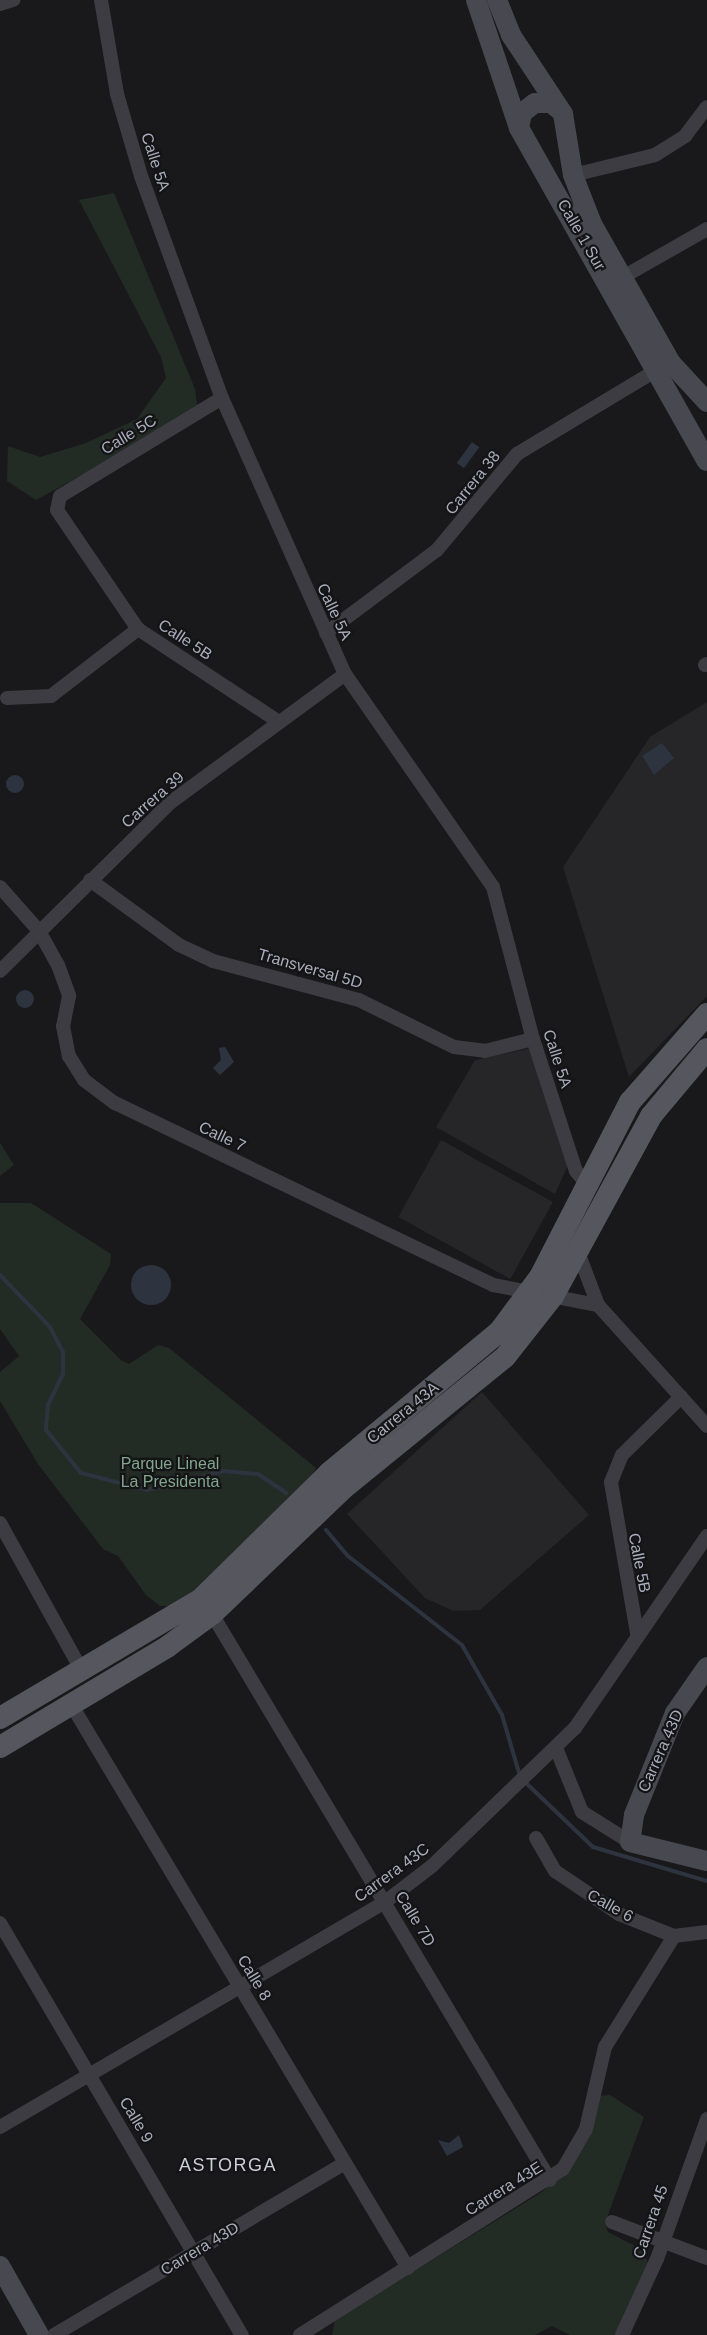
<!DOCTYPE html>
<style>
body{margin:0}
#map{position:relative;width:707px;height:2335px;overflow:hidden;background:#19191b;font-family:Helvetica,sans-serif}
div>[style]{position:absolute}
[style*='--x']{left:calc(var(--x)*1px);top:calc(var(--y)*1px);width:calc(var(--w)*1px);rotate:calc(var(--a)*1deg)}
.built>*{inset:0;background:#262528;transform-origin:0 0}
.green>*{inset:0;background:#232b25}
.water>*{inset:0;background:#2e343f;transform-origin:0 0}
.round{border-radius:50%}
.stream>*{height:4px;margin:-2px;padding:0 2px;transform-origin:2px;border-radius:2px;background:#2e343f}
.street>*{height:14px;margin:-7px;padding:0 7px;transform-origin:7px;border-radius:7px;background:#3c3c42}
.secondary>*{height:20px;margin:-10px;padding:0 10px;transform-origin:10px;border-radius:10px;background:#484850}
.primary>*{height:22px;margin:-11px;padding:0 11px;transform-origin:11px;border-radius:11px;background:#56565f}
span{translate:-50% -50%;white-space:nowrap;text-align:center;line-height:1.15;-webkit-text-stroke:4.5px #141416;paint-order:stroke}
.street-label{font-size:16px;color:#abacbb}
.park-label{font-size:16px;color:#82a58d}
.neighbourhood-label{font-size:18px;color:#cccdd7;letter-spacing:1.5px}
</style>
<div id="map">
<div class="built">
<i style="clip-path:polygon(707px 702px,707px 996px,629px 1077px,563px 867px,650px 737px)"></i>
<i style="clip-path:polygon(531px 1048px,569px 1163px,555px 1194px,436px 1127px,475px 1060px)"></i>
<i style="left:441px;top:1140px;width:128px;height:88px;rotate:29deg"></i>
<i style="clip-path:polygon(482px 1392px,589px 1515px,480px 1610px,453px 1611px,425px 1598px,347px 1514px)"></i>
</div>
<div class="green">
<i style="clip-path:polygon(114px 193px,195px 389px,197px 405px,165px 430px,36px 500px,7px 481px,8px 446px,40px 457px,86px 443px,137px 419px,166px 378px,161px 357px,79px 200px)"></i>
<i style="clip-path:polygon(0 1143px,14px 1165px,0 1176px)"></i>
<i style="clip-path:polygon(0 1203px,31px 1203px,111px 1254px,110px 1265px,80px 1319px,121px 1360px,129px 1364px,158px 1345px,169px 1348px,316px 1468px,307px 1485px,207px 1581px,173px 1606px,160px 1606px,146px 1595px,118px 1556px,103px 1549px,38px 1464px,0 1401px,0 1372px,19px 1356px,0 1329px)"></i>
<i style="clip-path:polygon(610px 2095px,644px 2117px,605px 2223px,608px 2232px,643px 2250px,654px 2279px,630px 2335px,570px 2335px,552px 2326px,535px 2335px,332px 2335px,335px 2320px,542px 2192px,570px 2162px,599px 2096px)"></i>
</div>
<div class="water">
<i style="left:472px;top:442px;width:9px;height:26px;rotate:36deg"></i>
<i style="clip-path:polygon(662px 743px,674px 758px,654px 775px,642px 756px)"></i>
<i class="round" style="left:6px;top:775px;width:18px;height:18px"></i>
<i class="round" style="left:16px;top:990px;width:18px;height:18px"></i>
<i style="clip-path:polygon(225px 1047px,234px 1062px,220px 1075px,213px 1068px,221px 1060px,219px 1048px)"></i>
<i class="round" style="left:131px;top:1265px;width:40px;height:40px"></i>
<i style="clip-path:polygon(459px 2135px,463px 2147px,447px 2156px,438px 2140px,449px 2143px)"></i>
</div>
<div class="stream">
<i style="--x:0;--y:1275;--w:72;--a:46.1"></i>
<i style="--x:50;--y:1327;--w:28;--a:63"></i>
<i style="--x:63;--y:1352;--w:22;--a:90"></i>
<i style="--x:63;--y:1374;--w:34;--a:116"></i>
<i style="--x:48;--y:1405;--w:25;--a:95"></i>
<i style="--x:46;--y:1430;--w:55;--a:50.9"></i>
<i style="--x:81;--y:1473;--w:68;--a:14.4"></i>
<i style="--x:147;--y:1490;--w:78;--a:-14"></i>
<i style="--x:223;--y:1471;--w:35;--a:5"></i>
<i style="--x:258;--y:1474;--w:34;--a:34"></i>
<i style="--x:326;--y:1530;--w:34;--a:50"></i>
<i style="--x:348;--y:1556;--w:145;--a:38"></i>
<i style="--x:462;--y:1645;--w:81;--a:60.3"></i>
<i style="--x:502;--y:1715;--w:64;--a:73.6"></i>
<i style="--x:525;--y:1782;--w:94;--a:43.7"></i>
<i style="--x:593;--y:1847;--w:119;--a:16.6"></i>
</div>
<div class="street">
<i style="--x:101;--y:0;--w:95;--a:80.3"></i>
<i style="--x:117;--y:94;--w:85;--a:73.7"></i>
<i style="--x:141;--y:176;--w:236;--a:70"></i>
<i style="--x:222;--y:398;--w:302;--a:66"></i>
<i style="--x:345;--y:674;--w:259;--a:55.2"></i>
<i style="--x:493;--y:887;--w:157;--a:75.3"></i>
<i style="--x:533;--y:1039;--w:139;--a:72"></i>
<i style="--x:576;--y:1171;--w:22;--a:51"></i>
<i style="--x:0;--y:4;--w:14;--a:-17"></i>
<i style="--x:573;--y:175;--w:84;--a:-13.7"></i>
<i style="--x:655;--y:155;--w:36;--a:-32"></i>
<i style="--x:685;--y:136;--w:36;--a:-53"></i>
<i style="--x:623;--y:277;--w:97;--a:-29.7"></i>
<i style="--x:222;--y:398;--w:189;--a:148.8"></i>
<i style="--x:60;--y:496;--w:14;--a:102"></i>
<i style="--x:57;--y:510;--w:144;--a:55.8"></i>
<i style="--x:138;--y:629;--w:169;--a:33.4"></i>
<i style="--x:326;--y:633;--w:139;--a:-36.8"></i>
<i style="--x:437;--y:550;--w:125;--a:-50.2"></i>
<i style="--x:517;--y:454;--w:163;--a:-31"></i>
<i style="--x:705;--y:665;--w:2;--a:-27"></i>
<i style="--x:7;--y:698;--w:44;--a:-2.6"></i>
<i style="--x:51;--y:696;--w:110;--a:-37.6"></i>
<i style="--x:90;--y:880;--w:110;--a:36.1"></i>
<i style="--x:179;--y:945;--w:38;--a:25"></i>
<i style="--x:213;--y:961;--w:151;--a:15"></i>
<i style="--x:359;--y:1000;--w:106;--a:26.3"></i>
<i style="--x:454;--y:1047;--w:31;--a:7"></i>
<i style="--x:485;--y:1051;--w:49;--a:-14"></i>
<i style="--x:0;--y:887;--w:59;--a:48.4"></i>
<i style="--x:39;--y:931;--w:39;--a:61"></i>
<i style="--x:58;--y:965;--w:33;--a:70"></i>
<i style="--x:69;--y:996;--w:31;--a:101"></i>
<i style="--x:63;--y:1026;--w:31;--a:79"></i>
<i style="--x:69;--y:1056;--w:28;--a:58"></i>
<i style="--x:84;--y:1080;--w:39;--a:37"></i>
<i style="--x:115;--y:1103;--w:420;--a:25.7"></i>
<i style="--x:493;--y:1285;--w:107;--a:10.8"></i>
<i style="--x:0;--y:971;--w:240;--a:-44.7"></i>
<i style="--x:171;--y:802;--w:216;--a:-36.3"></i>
<i style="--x:578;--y:1252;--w:57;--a:69.3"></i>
<i style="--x:598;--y:1305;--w:163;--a:48"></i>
<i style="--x:0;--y:1523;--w:169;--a:61"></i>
<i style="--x:212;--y:1614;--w:659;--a:59.16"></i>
<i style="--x:637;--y:1633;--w:153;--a:-99.8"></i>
<i style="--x:611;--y:1482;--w:29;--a:-68"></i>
<i style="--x:622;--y:1455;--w:83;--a:-44.5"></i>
<i style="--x:71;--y:1704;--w:657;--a:59.14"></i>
<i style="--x:556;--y:1748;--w:69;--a:67.9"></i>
<i style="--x:582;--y:1812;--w:57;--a:32"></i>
<i style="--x:536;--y:1838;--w:38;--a:60"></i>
<i style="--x:555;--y:1871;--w:77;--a:33.9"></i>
<i style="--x:619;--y:1914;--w:59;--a:21.8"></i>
<i style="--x:674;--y:1936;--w:33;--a:-7"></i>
<i style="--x:0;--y:1923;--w:478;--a:59.6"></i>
<i style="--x:0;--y:2127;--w:446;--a:-30.3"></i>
<i style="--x:385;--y:1902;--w:59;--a:-37.5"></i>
<i style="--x:432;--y:1866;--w:199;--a:-44"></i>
<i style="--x:575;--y:1728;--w:233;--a:-55.5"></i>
<i style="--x:612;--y:2222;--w:102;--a:20.8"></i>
<i style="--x:54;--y:2335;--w:338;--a:-30.6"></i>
<i style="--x:300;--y:2335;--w:311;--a:-32.3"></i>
<i style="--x:563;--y:2169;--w:46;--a:-60.1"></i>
<i style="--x:586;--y:2129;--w:84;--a:-77"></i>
<i style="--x:605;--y:2047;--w:131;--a:-58.1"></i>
<i style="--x:622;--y:2335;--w:84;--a:-65.3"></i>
<i style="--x:657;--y:2259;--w:149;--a:-70.3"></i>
</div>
<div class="secondary">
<i style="--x:476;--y:0;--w:135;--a:71.4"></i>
<i style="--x:519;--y:128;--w:382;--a:60.6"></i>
<i style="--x:497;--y:0;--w:38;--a:68"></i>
<i style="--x:511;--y:35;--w:95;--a:56.6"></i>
<i style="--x:563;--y:114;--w:62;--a:80.7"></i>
<i style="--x:573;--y:175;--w:53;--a:68.8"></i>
<i style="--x:592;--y:224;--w:160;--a:60.4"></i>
<i style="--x:671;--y:363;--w:53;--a:47.3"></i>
<i style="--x:519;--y:128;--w:15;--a:-79"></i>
<i style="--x:522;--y:113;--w:16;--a:-38"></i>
<i style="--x:535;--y:103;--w:16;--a:0"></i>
<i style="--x:551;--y:103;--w:13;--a:39"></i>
<i style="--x:707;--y:1667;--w:56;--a:124.8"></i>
<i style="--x:675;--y:1713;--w:110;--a:111.9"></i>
<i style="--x:634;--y:1815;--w:27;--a:98"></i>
<i style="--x:630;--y:1842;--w:79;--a:13.9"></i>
<i style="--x:0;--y:2266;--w:79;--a:60.5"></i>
</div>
<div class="primary">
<i style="--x:0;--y:1718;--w:234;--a:-30.6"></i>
<i style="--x:201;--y:1599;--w:180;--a:-44.5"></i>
<i style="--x:329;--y:1473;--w:221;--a:-39.7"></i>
<i style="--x:499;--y:1332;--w:69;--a:-53.3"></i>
<i style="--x:540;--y:1277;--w:197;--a:-62.8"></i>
<i style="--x:630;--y:1102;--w:117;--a:-48.8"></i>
<i style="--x:0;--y:1747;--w:195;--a:-30.9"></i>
<i style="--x:167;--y:1647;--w:56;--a:-36.3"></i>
<i style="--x:212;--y:1614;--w:184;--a:-43.7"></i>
<i style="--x:345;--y:1487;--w:206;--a:-39.1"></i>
<i style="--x:505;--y:1357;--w:78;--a:-51.8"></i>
<i style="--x:553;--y:1296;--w:205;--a:-61.4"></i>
<i style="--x:651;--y:1116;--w:87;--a:-50.1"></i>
</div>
<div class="street-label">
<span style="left:155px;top:162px;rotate:72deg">Calle 5A</span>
<span style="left:581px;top:235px;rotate:60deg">Calle 1 Sur</span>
<span style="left:129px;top:435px;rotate:-31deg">Calle 5C</span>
<span style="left:473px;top:483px;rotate:-51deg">Carrera 38</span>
<span style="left:334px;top:612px;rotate:65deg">Calle 5A</span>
<span style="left:185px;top:640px;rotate:33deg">Calle 5B</span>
<span style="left:153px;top:800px;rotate:-41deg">Carrera 39</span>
<span style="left:310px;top:969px;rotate:16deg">Transversal 5D</span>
<span style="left:557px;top:1059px;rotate:72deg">Calle 5A</span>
<span style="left:222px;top:1137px;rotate:25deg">Calle 7</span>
<span style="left:403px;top:1413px;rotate:-39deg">Carrera 43A</span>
<span style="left:639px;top:1563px;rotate:79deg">Calle 5B</span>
<span style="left:661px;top:1751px;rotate:-66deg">Carrera 43D</span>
<span style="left:392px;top:1873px;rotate:-36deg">Carrera 43C</span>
<span style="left:610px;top:1906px;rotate:29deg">Calle 6</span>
<span style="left:415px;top:1919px;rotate:59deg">Calle 7D</span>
<span style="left:254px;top:1978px;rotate:59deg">Calle 8</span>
<span style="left:136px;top:2120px;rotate:59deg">Calle 9</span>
<span style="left:504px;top:2189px;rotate:-32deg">Carrera 43E</span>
<span style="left:651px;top:2222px;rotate:-71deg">Carrera 45</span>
<span style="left:200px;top:2249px;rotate:-31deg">Carrera 43D</span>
</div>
<div class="park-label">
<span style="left:170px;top:1473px">Parque Lineal<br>La Presidenta</span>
</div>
<div class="neighbourhood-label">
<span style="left:228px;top:2165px">ASTORGA</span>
</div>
</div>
